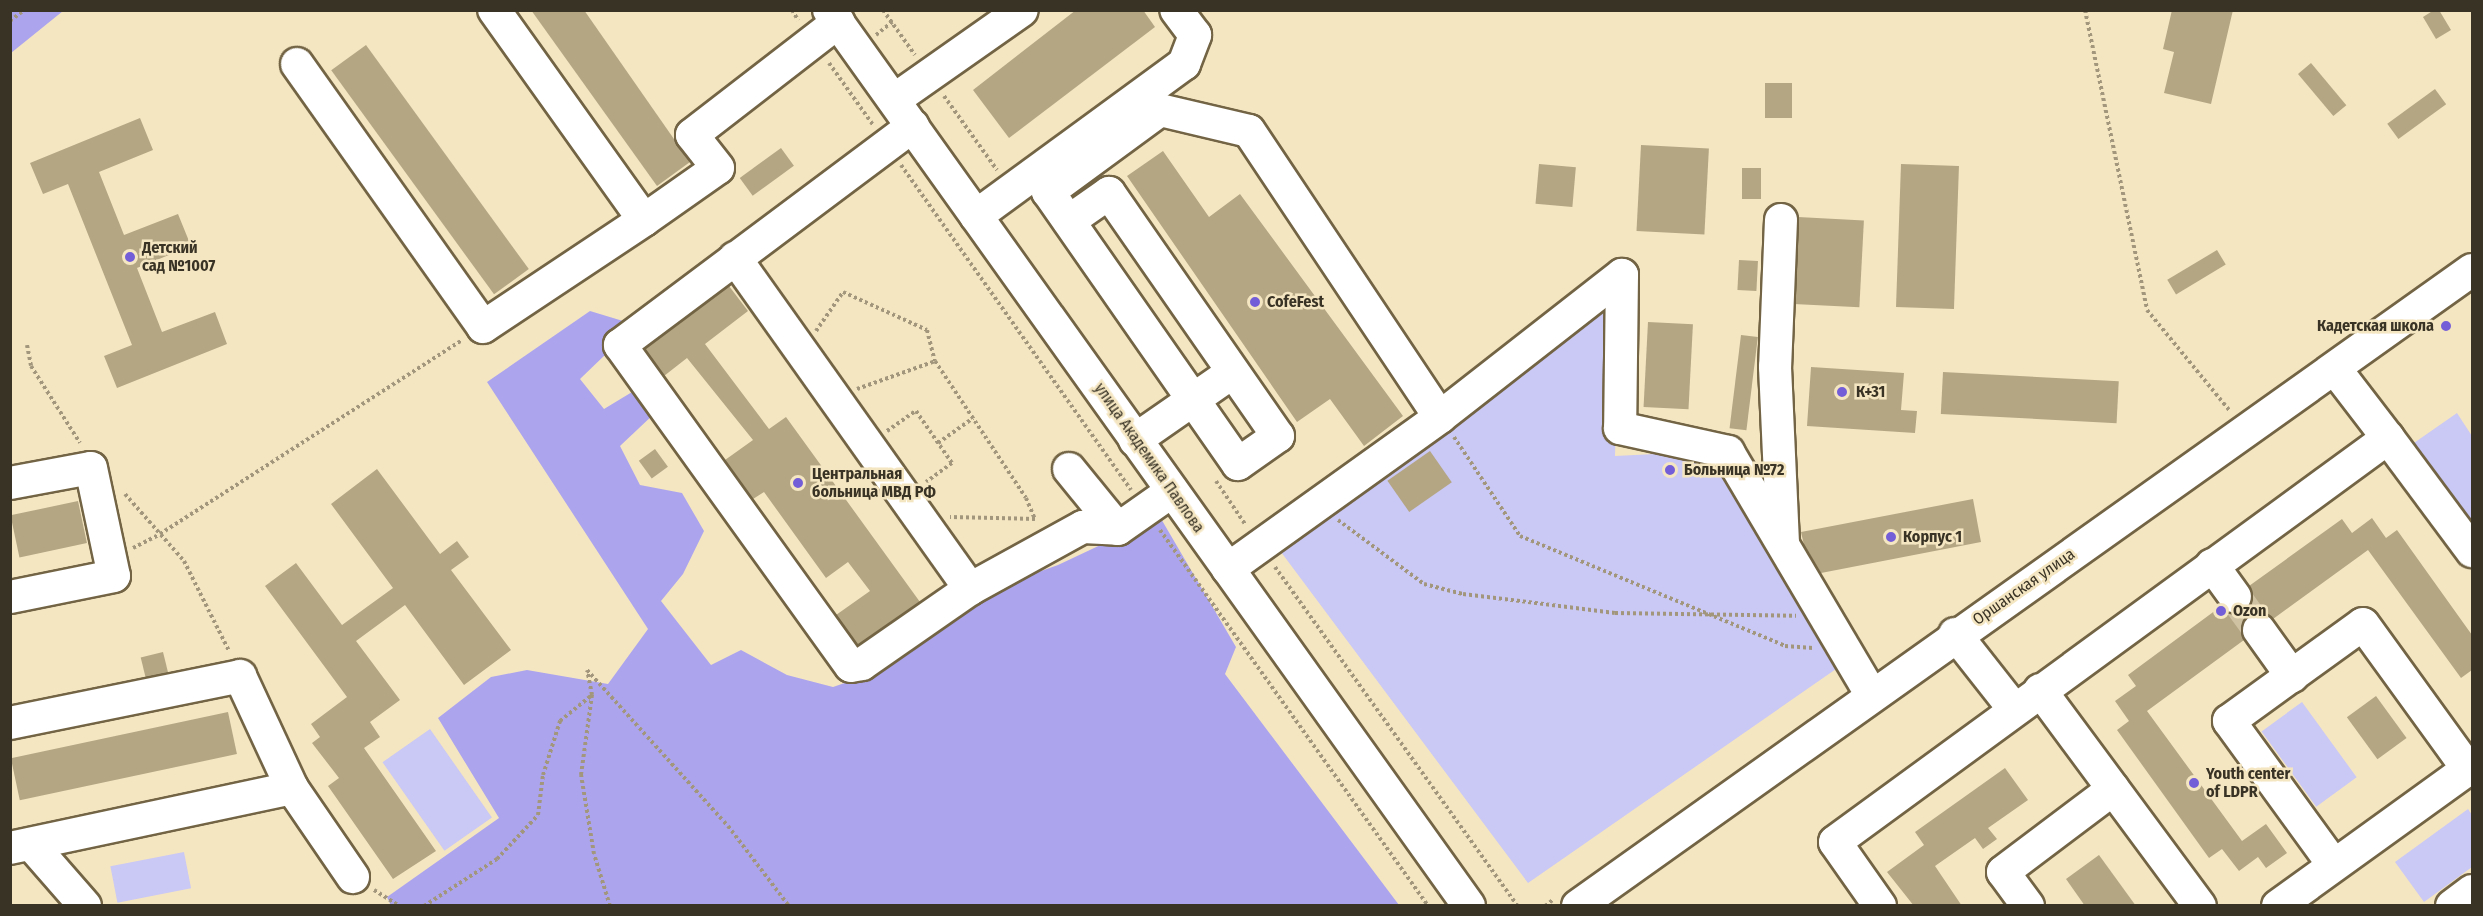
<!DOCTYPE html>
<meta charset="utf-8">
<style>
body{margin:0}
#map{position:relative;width:2483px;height:916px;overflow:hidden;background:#f5e6c2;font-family:"Fira Sans Condensed",sans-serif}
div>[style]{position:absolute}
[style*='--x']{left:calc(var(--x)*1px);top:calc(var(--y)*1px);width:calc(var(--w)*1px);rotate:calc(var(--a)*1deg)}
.green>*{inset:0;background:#cac8f4;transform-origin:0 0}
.forest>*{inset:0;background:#aca5ed}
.building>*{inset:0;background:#b4a683;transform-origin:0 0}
.minor-tunnel>*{height:32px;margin-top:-16px;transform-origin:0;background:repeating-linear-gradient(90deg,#cfc2a3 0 32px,transparent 0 48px)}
.path>*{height:4px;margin-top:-2px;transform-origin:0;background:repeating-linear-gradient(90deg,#a2977d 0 3px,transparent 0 6px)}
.roads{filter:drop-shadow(2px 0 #726444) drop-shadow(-2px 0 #726444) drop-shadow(0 2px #726444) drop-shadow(0 -2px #726444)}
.minor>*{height:32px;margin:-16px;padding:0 16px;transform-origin:16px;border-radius:16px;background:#fff}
.dots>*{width:16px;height:16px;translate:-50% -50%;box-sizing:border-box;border:3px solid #f5e6c2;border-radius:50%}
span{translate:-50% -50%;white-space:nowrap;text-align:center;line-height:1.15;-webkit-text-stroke:5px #f5e6c2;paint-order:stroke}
.poi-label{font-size:16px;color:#393325;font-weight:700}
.left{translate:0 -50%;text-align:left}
.right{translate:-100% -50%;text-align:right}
.street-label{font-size:16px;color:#393325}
.frame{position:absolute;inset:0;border:12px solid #393325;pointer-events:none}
</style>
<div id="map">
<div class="green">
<i style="clip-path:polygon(1620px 279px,1615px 456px,1715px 451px,1849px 660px,1528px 883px,1269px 536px)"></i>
<i style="clip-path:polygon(2457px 413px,2472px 436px,2472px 534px,2411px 445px)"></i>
<i style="left:2302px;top:702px;width:93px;height:50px;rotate:54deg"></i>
<i style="left:430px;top:729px;width:108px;height:58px;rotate:55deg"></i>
<i style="clip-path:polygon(2468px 809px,2472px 815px,2472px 867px,2424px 902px,2395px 862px)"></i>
<i style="left:184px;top:852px;width:37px;height:75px;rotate:79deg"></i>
</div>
<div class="forest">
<i style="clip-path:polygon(11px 10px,63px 10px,63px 11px,11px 53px)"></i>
<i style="clip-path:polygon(590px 311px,623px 321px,606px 354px,580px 379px,604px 409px,637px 389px,655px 413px,620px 446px,640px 485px,682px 493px,704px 531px,683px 574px,661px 601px,711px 665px,741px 650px,787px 675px,833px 687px,868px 675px,943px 606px,1058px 565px,1160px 517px,1236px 647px,1225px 674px,1399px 905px,391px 906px,387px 897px,499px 818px,438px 718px,491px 677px,527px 670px,608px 684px,648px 629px,487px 382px)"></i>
</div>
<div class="building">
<i style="clip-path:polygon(531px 10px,584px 10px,690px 162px,657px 186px)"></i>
<i style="clip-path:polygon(1076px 10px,1143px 10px,1155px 27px,1009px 138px,973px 90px)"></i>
<i style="clip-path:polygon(2172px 10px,2233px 10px,2211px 104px,2164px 93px,2174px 52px,2163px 49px)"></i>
<i style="clip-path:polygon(2434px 10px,2439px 10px,2451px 30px,2436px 39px,2423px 17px)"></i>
<i style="left:366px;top:45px;width:277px;height:43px;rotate:54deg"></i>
<i style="left:2311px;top:63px;width:55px;height:17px;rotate:50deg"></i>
<i style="left:1765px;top:83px;width:27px;height:35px"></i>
<i style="left:2435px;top:89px;width:19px;height:59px;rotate:54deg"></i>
<i style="clip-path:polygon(140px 118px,153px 150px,99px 172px,124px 235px,178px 214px,191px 246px,137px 268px,162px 332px,215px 312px,227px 344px,117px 388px,104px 356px,132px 345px,68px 184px,43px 194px,30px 163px)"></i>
<i style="left:1641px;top:145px;width:68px;height:86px;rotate:3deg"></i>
<i style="left:781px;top:148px;width:22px;height:51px;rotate:54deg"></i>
<i style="clip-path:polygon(1163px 151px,1209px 217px,1240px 194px,1403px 416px,1364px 446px,1330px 399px,1297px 422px,1127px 176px)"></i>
<i style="left:1539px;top:164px;width:37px;height:40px;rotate:5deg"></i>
<i style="left:1901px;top:164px;width:58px;height:143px;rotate:2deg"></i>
<i style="left:1742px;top:168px;width:19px;height:31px"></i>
<i style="left:1798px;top:217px;width:66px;height:87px;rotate:3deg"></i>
<i style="left:2217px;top:250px;width:17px;height:58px;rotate:59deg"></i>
<i style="left:1739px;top:260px;width:19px;height:30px;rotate:3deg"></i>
<i style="clip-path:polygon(729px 286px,748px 311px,705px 344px,769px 429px,786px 417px,920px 602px,858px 645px,836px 615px,870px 591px,848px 562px,826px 578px,764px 492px,753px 499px,725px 460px,753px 440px,687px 358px,664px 376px,645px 349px)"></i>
<i style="left:1648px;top:322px;width:45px;height:85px;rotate:3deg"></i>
<i style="left:1741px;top:335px;width:17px;height:94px;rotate:7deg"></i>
<i style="clip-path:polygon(1811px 367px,1904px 373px,1901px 410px,1917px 411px,1915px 433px,1807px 426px)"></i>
<i style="left:1943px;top:372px;width:176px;height:42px;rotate:3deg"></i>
<i style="left:655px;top:449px;width:22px;height:20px;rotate:54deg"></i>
<i style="left:1430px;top:451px;width:38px;height:52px;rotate:55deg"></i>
<i style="clip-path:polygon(377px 469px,440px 554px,457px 541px,469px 557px,451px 570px,511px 650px,464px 685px,405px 605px,356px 641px,400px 700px,370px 722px,380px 737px,364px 748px,436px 851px,393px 879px,328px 786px,339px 778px,312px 743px,320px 737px,311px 724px,347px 697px,265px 586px,296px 563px,342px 625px,393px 588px,331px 504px)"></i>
<i style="clip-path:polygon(1973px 499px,1981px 542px,1821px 573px,1804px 545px,1801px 532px)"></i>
<i style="left:78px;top:501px;width:43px;height:69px;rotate:78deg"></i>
<i style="clip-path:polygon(2372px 518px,2386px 538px,2397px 530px,2472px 635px,2472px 670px,2461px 678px,2368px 550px,2273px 619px,2258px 612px,2248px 616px,2241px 631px,2244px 640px,2147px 711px,2242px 841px,2266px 824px,2287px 853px,2266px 868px,2258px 857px,2239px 871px,2222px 849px,2209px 858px,2117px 730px,2129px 721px,2115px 701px,2136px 686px,2128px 675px,2220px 607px,2236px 615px,2246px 611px,2253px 596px,2249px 586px,2342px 519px,2352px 533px)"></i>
<i style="left:163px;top:652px;width:21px;height:23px;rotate:76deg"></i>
<i style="left:2376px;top:696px;width:52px;height:36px;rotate:54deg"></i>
<i style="left:228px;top:712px;width:43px;height:222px;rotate:78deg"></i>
<i style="clip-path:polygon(2005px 768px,2028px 800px,1988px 828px,1997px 839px,1983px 849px,1975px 838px,1935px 866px,1962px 906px,1914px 906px,1887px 872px,1924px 845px,1915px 832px)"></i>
<i style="clip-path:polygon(2099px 855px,2136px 906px,2085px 906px,2066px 879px)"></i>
</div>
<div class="minor-tunnel">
<i style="--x:2235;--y:597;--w:41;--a:54"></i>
</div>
<div class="path">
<i style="--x:792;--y:10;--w:12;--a:59"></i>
<i style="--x:883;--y:10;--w:55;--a:54.6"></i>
<i style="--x:1830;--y:10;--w:15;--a:0"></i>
<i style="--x:2085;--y:10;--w:306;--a:78.3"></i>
<i style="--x:2147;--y:310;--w:131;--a:50.6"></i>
<i style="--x:10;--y:21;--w:18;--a:-38"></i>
<i style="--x:876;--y:35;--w:21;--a:-39"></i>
<i style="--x:829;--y:63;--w:76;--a:54.6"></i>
<i style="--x:944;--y:96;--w:91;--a:54.4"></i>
<i style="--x:901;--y:165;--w:398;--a:54.7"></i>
<i style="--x:816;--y:331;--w:47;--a:-55.3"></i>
<i style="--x:843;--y:292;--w:92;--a:24.3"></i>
<i style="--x:927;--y:330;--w:32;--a:76"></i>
<i style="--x:935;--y:361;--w:164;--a:56.4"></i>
<i style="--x:1026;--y:498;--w:23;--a:67"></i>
<i style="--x:1035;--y:519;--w:85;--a:-178.7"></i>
<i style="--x:27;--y:345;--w:21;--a:79"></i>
<i style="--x:31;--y:366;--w:91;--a:57.5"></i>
<i style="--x:857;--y:389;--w:83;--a:-19.7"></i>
<i style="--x:887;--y:431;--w:35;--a:-35"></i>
<i style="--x:916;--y:411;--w:63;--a:55.3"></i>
<i style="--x:952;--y:463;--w:32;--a:144"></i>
<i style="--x:1454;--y:437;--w:119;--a:56.3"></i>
<i style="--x:1520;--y:536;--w:287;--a:22.5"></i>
<i style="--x:1785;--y:646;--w:28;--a:4"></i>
<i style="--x:938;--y:443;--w:43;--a:-35.5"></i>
<i style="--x:1216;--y:481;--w:52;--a:56"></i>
<i style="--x:125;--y:494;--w:89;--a:48.6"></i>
<i style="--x:184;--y:561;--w:101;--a:63.4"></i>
<i style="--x:1338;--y:520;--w:107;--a:36.7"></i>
<i style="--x:1424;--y:584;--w:40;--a:14.4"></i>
<i style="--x:1463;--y:594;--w:153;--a:7.1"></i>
<i style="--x:1615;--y:613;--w:181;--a:0.9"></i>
<i style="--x:1160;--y:530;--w:462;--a:54.5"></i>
<i style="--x:133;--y:548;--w:30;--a:-27"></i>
<i style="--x:160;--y:534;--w:358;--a:-32.7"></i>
<i style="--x:1275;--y:567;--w:417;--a:54.4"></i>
<i style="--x:374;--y:890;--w:31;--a:32"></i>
<i style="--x:424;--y:906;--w:87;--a:-32.8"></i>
<i style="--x:497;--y:859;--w:60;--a:-47"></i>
<i style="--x:538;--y:815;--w:40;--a:-82.9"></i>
<i style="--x:543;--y:775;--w:57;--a:-72.5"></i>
<i style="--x:560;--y:721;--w:41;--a:-39.1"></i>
<i style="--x:610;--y:906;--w:54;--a:-107.1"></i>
<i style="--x:594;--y:854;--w:80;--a:-99.3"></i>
<i style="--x:581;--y:775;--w:81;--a:-82.2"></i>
<i style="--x:592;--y:695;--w:25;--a:-101"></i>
<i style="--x:587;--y:670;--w:210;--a:47.9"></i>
<i style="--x:728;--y:826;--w:101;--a:52.7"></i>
<i style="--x:1545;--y:906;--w:11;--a:-38"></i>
</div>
<div class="roads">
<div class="minor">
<i style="--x:829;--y:10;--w:1101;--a:54.46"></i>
<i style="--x:297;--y:64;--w:322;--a:54.7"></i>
<i style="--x:483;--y:327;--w:193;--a:-33.6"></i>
<i style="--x:644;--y:220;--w:258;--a:-125.5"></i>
<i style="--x:894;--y:100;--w:156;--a:-35.1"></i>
<i style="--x:913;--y:126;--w:366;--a:143.2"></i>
<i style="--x:620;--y:345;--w:395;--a:54.3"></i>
<i style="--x:851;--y:666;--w:11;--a:-10"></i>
<i style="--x:862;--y:664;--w:131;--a:-34.8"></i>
<i style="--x:970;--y:589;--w:129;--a:-28.8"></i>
<i style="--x:1083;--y:527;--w:35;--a:3"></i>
<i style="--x:1118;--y:529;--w:66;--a:-35.1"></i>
<i style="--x:976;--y:216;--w:258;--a:-36.2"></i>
<i style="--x:1184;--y:64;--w:31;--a:-69"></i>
<i style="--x:1195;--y:35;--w:31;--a:-127"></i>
<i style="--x:644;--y:220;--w:90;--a:-35.1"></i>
<i style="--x:718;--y:168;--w:42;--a:-128.2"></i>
<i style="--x:692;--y:135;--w:185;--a:-37.7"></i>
<i style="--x:1781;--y:220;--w:147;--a:92.3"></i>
<i style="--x:1775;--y:367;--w:175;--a:87.4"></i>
<i style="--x:1069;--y:221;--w:49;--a:-35"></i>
<i style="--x:1109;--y:193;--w:296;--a:55.2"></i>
<i style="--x:1278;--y:436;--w:49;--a:145"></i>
<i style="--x:1238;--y:464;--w:332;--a:-124.9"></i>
<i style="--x:1048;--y:192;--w:139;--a:-36.2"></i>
<i style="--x:1160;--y:110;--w:91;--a:13.3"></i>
<i style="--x:1249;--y:131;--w:344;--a:56.3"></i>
<i style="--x:735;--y:258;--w:406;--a:54.6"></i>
<i style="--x:2388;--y:438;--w:141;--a:53.4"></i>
<i style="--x:1135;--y:440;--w:119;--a:-34.8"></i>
<i style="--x:1069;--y:469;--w:77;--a:50.8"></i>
<i style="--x:10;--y:483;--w:82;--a:-10.5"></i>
<i style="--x:91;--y:468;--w:110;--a:78"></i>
<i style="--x:114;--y:576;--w:106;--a:168.6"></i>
<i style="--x:2212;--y:565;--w:39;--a:54"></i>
<i style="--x:1228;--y:569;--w:261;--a:-35.6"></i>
<i style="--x:1440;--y:417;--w:231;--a:-38"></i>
<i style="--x:1622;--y:275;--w:153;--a:90.7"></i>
<i style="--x:1620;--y:428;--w:111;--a:12.5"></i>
<i style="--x:1728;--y:452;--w:281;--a:59.4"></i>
<i style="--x:2259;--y:630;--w:57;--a:54.3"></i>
<i style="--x:1955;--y:634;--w:95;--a:51.8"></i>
<i style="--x:2040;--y:690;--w:269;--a:53.5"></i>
<i style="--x:10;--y:723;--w:235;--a:-11.5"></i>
<i style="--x:240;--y:676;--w:123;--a:65.1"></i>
<i style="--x:292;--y:788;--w:288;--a:168"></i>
<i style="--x:292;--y:788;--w:108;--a:55.6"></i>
<i style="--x:31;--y:844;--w:82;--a:48.9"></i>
<i style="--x:2333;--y:864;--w:177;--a:-126"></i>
<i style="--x:2229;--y:721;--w:165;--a:-35.9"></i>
<i style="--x:2363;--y:624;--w:179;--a:54.1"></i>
<i style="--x:1578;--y:906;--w:1097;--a:-35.43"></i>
<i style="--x:1880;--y:906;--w:78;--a:-125.1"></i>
<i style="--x:1835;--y:842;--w:685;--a:-36.15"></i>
<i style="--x:2388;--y:438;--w:87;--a:-127.5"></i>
<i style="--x:2028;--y:906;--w:42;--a:-126.3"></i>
<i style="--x:2003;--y:872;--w:138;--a:-37"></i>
<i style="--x:2278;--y:906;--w:239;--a:-35.8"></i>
<i style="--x:2452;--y:906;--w:25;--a:-37"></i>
</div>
</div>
<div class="dots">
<i style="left:130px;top:257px;background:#745ed8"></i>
<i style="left:1255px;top:302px;background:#745ed8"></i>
<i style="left:2446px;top:326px;background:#745ed8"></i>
<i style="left:1842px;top:392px;background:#745ed8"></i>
<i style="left:1670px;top:470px;background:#745ed8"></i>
<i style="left:798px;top:483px;background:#745ed8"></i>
<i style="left:1891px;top:537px;background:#745ed8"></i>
<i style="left:2221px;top:611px;background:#745ed8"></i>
<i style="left:2194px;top:783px;background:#745ed8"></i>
</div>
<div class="poi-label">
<span class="left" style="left:142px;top:257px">Детский<br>сад №1007</span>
<span class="left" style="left:1267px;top:302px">CofeFest</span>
<span class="right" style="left:2434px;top:326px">Кадетская школа</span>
<span class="left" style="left:1856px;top:392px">К+31</span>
<span class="left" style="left:1684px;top:470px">Больница №72</span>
<span class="left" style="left:812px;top:483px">Центральная<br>больница МВД РФ</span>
<span class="left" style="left:1903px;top:537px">Корпус 1</span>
<span class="left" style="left:2233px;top:611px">Ozon</span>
<span class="left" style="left:2206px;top:783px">Youth center<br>of LDPR</span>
</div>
<div class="street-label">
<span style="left:1149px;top:458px;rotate:55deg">улица Академика Павлова</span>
<span style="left:2024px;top:587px;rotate:-35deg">Оршанская улица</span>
</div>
<div class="frame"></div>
</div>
